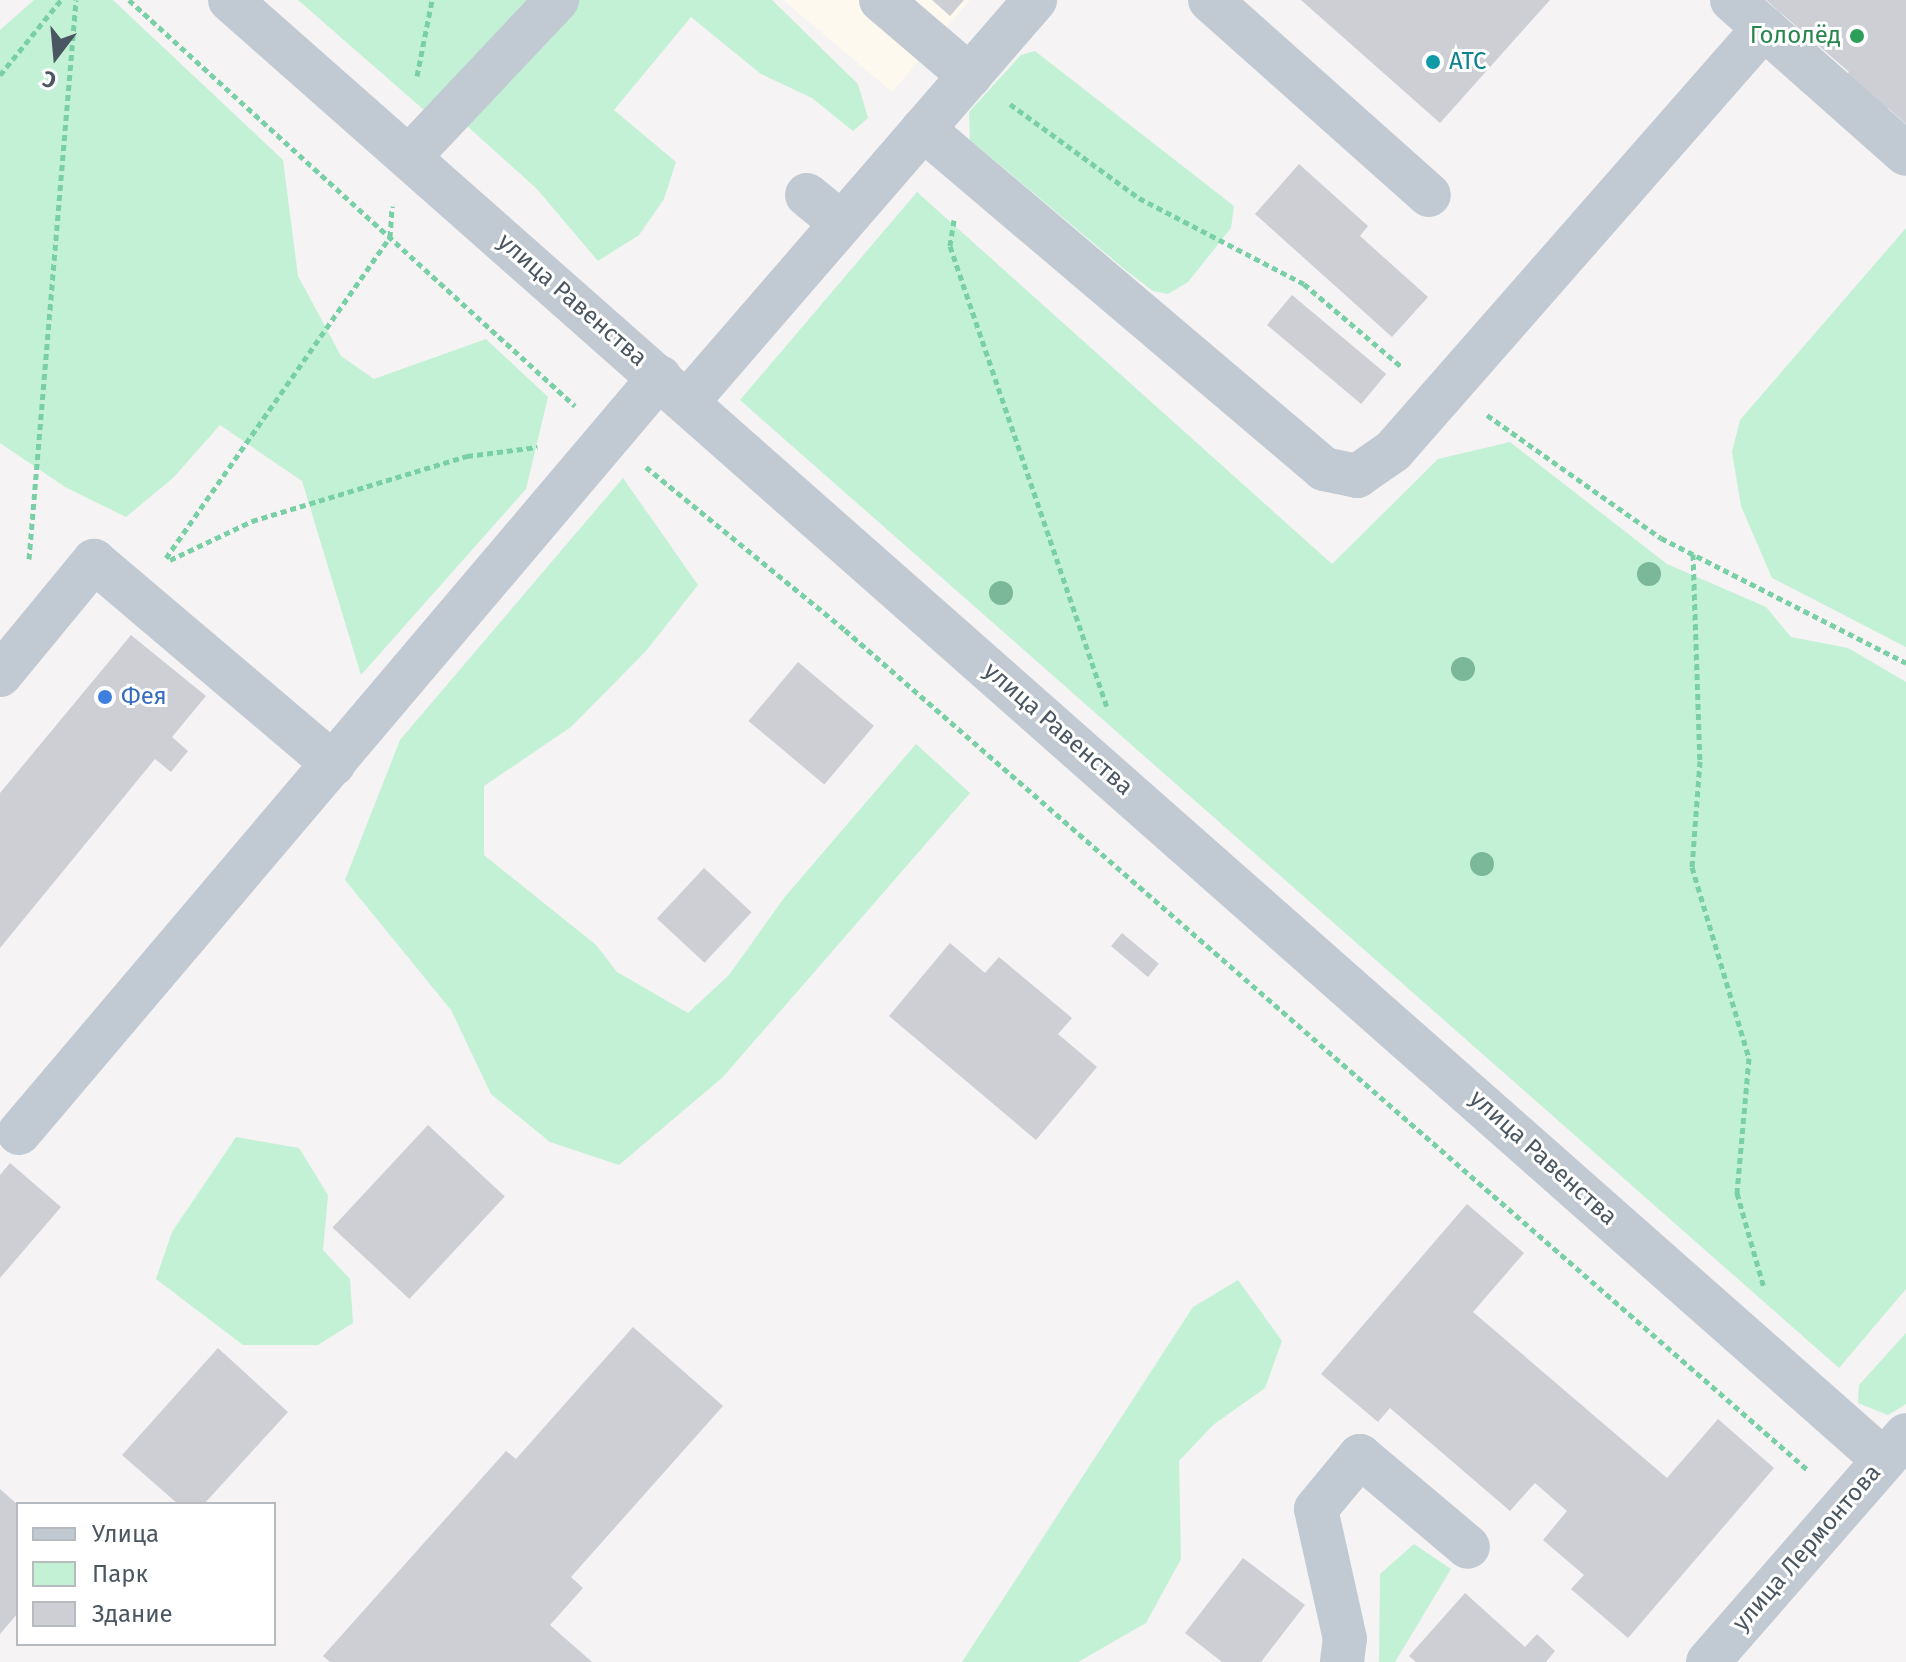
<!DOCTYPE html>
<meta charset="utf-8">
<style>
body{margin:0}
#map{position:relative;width:1906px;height:1662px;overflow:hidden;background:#f5f3f3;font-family:"Fira Sans",sans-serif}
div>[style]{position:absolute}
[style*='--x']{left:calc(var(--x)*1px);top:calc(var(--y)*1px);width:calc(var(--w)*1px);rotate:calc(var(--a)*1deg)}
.commercial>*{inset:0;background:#fdf9ef}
.green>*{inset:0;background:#c3f1d5}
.building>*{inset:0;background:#cdcfd5;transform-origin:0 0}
.path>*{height:5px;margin-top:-2.5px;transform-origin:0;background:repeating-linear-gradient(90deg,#7ad0a6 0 6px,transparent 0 10px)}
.minor>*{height:44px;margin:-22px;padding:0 22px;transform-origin:22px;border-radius:22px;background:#c1cad2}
.trees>*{width:24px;height:24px;margin:-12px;border-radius:50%;background:#7bb799}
.dots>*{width:22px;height:22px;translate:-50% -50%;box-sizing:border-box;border:4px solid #fff;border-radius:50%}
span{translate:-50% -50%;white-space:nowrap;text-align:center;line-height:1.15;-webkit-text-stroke:6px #fff;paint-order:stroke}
.leisure-label{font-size:24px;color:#27864d}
.right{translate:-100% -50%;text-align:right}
.culture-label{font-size:24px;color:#0d838f}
.left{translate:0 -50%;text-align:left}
.street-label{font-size:24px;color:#4a5661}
.shop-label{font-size:24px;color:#366cbe}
.legend{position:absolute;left:16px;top:1502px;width:260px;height:144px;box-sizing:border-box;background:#fff;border:2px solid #b7bbc0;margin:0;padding:10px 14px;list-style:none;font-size:24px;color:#4a5661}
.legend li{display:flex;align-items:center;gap:16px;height:40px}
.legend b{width:40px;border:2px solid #b7bbc0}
.north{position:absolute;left:16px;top:16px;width:80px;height:80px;-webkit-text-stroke:6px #fff;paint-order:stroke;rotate:196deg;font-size:22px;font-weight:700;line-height:32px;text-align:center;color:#4a5661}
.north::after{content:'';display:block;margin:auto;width:28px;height:36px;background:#4a5661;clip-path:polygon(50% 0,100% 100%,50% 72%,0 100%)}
</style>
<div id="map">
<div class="commercial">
<i style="clip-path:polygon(783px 0,970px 0,892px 92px)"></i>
</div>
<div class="green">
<i style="clip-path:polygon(34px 0,113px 0,283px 160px,298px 276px,341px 356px,374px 379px,486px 339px,548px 397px,526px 489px,361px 675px,302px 481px,220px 425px,173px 478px,126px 517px,65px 487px,0 443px,0 30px)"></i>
<i style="clip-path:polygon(298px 0,772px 0,858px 84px,868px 118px,853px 131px,812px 98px,761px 74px,691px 17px,614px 110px,676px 162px,664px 199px,639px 235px,598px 261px,537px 189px,436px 98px,424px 110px)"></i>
<i style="clip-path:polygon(1035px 51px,1234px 206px,1231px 228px,1188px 282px,1168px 294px,1153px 291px,1128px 272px,970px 140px,969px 112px,1021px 55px)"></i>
<i style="clip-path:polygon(917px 192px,1332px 564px,1438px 459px,1510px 442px,1667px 564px,1766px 607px,1791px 637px,1848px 648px,1906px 682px,1906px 1289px,1839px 1368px,740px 400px)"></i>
<i style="clip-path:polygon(1906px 228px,1906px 647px,1772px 578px,1741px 506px,1732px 452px,1740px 420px)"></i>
<i style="clip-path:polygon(623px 478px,698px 585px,646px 651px,571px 727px,484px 786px,484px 855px,596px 945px,617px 972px,688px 1013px,729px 975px,784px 898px,916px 744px,970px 793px,723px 1077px,619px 1165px,550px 1142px,491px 1094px,451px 1010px,345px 880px,400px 740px)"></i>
<i style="clip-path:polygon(236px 1137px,299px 1148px,328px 1195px,323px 1250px,350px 1279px,353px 1323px,318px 1345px,243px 1345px,156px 1279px,172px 1232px)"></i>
<i style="clip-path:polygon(1238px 1280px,1282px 1341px,1265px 1388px,1213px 1425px,1179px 1461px,1181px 1559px,1146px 1623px,1078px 1662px,962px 1662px,1193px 1307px)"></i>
<i style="clip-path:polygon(1906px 1333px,1906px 1404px,1888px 1415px,1858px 1403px,1859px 1385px)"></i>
<i style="clip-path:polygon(1414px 1544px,1451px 1569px,1395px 1662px,1379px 1662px,1380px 1574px)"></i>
</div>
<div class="building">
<i style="clip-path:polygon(932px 0,964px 0,950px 16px)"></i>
<i style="clip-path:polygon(1301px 0,1550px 0,1440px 123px)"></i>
<i style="clip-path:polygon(1766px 0,1906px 0,1906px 124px,1888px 108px,1877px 120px,1837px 86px,1849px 72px)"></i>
<i style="clip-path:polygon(1299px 164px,1368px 226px,1360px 236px,1428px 297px,1392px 337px,1255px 214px)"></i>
<i style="left:1292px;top:295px;width:123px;height:39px;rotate:40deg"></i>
<i style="clip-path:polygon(131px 635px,206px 696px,172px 737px,188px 751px,171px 772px,155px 759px,0 948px,0 793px)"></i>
<i style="left:798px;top:662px;width:99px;height:77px;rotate:40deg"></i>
<i style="left:704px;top:868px;width:65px;height:69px;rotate:43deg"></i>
<i style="left:1122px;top:933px;width:48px;height:17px;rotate:40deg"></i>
<i style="clip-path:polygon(950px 943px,985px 973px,999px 957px,1072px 1018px,1058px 1034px,1097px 1067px,1036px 1140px,889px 1016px)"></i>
<i style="left:428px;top:1125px;width:105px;height:140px;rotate:43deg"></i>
<i style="clip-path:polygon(10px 1163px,61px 1207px,0 1278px,0 1175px)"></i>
<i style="clip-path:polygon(1467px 1204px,1524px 1253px,1473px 1312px,1667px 1478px,1718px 1419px,1774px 1468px,1628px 1638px,1571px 1589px,1584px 1575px,1543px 1540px,1567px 1511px,1535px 1483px,1510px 1511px,1390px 1408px,1378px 1422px,1321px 1374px)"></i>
<i style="clip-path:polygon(633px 1327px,723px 1406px,571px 1577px,583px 1588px,550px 1625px,592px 1662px,330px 1662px,323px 1656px,506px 1451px,516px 1459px)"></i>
<i style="clip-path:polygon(218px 1348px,288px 1412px,204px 1504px,178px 1504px,122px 1455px)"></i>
<i style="clip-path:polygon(0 1489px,18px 1505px,18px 1613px,0 1634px)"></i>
<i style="clip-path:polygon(1243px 1558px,1305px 1605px,1261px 1662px,1222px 1662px,1185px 1633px)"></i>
<i style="clip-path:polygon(1465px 1593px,1525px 1647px,1537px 1634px,1555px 1651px,1546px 1662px,1416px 1662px,1409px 1656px)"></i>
</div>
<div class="path">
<i style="--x:129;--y:0;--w:603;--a:42.31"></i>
<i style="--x:0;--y:75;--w:97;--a:-50.9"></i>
<i style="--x:417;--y:76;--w:77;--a:-78.8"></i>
<i style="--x:1010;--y:104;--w:160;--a:36.1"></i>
<i style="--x:1139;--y:198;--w:186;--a:27.5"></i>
<i style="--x:1304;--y:284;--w:128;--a:40.3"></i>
<i style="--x:954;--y:220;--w:26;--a:99"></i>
<i style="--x:950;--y:246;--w:487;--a:71.2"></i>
<i style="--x:1487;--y:415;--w:213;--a:35.3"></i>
<i style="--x:1661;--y:538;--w:275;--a:27"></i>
<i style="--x:646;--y:467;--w:257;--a:39.3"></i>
<i style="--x:845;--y:630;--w:1279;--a:41.1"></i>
<i style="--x:1693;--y:554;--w:207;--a:88.1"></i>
<i style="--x:1700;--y:761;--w:106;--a:94.3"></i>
<i style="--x:1692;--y:867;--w:199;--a:73.4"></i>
<i style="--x:1749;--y:1058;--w:136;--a:95.1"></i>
<i style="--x:1737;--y:1193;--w:99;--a:74.1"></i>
<i style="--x:166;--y:558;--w:391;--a:-55.1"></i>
<i style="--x:390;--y:237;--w:31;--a:-86"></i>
<i style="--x:29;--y:559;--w:561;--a:-85.19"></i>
<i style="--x:170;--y:560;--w:91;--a:-25.4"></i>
<i style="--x:252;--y:521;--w:225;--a:-16.8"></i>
<i style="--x:467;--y:456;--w:71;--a:-7.3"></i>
</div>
<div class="minor">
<i style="--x:230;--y:0;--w:2206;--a:41.44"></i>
<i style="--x:881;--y:0;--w:117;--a:40.5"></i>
<i style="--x:1210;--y:0;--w:293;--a:41.7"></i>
<i style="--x:1732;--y:0;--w:232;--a:41.5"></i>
<i style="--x:923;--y:129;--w:526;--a:40.29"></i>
<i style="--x:1324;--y:469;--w:34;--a:12"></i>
<i style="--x:1357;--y:476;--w:44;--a:-34.8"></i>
<i style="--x:1393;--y:451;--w:563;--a:-48.75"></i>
<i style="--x:409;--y:157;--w:216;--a:-46.7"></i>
<i style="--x:807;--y:195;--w:43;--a:39.3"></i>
<i style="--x:687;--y:402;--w:532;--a:-49.12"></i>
<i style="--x:0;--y:675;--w:148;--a:-50.5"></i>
<i style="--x:94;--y:561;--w:314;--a:40.3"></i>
<i style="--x:19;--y:1133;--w:991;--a:-49.71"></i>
<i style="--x:1342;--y:1662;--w:23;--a:-83"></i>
<i style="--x:1345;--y:1639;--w:133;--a:-102.6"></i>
<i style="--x:1316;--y:1509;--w:69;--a:-50.3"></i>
<i style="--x:1360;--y:1456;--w:141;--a:40.1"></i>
<i style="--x:1708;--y:1662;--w:301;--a:-48.9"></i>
</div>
<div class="trees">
<i style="left:1649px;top:574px"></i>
<i style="left:1001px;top:593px"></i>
<i style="left:1463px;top:669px"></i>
<i style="left:1482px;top:864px"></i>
</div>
<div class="dots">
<i style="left:1857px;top:36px;background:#2e9e5b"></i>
<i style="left:1433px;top:62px;background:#0f9aa8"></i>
<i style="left:105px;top:697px;background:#3f7fe0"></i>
</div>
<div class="leisure-label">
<span class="right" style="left:1841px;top:36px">Гололёд</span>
</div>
<div class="culture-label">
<span class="left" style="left:1449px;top:62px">АТС</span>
</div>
<div class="street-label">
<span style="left:572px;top:300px;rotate:41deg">улица Равенства</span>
<span style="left:1058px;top:729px;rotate:41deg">улица Равенства</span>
<span style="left:1543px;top:1158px;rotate:42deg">улица Равенства</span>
<span style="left:1807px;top:1548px;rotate:-49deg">улица Лермонтова</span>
</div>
<div class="shop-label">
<span class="left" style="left:121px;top:697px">Фея</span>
</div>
<ul class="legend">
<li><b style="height:10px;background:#c1cad2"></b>Улица</li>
<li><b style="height:22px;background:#c3f1d5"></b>Парк</li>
<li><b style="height:22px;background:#cdcfd5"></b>Здание</li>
</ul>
<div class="north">С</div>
</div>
